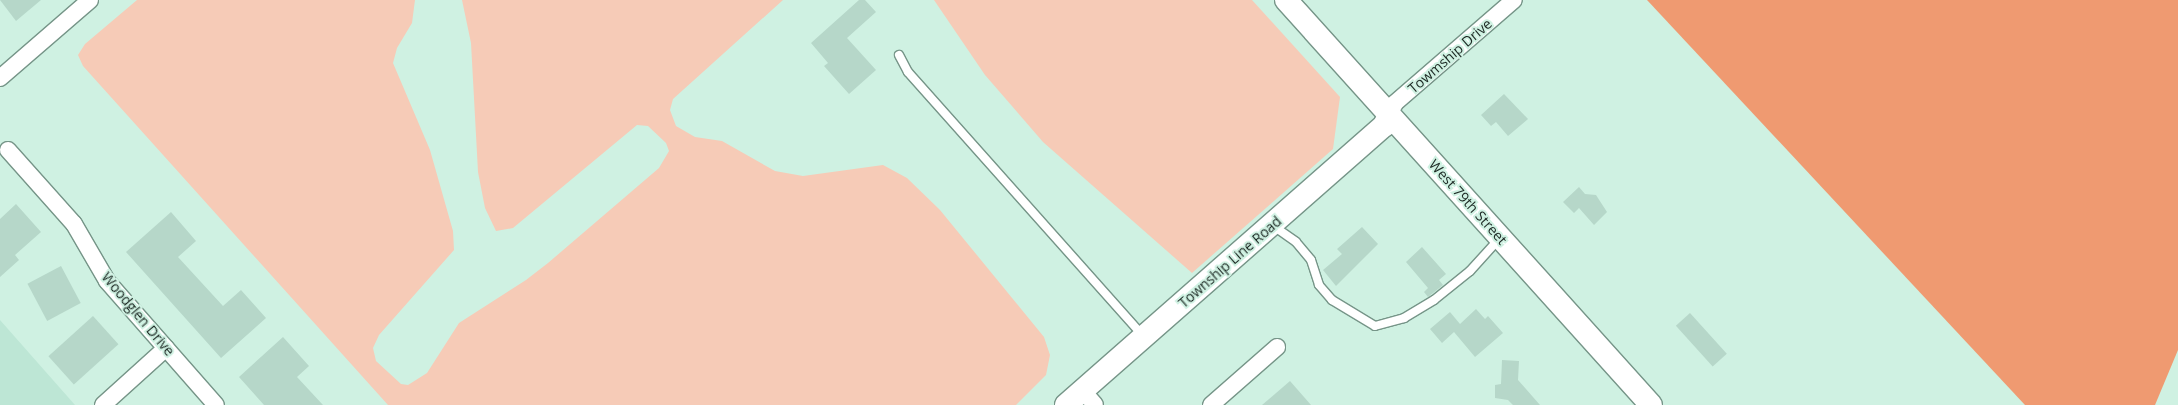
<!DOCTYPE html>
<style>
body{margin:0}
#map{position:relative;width:2178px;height:405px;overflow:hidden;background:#cff1e2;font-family:"Open Sans",sans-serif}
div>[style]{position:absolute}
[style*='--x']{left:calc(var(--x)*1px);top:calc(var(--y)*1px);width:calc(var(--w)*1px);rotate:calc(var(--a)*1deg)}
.built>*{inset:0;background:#bde6d5}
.green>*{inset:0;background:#f6cbb7}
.forest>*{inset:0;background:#ef9a71}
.building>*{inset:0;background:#b6d7c9;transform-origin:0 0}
.roads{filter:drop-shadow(1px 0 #769588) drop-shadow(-1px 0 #769588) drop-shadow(0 1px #769588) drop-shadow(0 -1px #769588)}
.lane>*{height:8px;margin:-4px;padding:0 4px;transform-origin:4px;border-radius:4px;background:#fff}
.street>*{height:16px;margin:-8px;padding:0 8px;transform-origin:8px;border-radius:8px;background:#fff}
.secondary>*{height:22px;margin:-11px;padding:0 11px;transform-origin:11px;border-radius:11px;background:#fff}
span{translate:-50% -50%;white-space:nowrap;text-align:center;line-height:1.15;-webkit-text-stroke:4px #cff1e2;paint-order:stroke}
.street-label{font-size:14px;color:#1b2722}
</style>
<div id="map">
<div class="built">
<i style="clip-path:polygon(0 320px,75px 405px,0 405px)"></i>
</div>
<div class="green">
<i style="clip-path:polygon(137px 0,415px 0,412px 23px,397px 48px,393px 63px,430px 150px,453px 231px,454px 250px,379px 335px,373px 348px,376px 361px,401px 384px,408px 385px,427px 373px,459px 323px,526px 280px,548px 263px,659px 168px,669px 151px,666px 143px,648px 126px,637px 125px,513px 228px,496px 231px,485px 208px,478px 172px,471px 43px,462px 0,783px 0,673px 99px,670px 110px,676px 126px,695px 137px,722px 141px,775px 171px,803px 176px,883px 165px,907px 178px,940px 210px,1044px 337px,1050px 355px,1046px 375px,1016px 405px,388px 405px,83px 66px,78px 55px,85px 44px)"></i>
<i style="clip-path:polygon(934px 0,1252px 0,1340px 97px,1333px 149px,1192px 273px,1043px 142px,985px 75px)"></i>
</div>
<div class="forest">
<i style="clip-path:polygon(1647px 0,2178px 0,2178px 350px,2155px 405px,2025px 405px)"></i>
</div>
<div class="building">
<i style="clip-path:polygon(0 0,41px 0,16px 21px)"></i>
<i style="clip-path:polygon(859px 0,865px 0,876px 12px,847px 38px,876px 70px,849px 94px,824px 66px,828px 63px,811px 43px)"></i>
<i style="clip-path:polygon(1504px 94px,1528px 119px,1508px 136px,1496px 122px,1491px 126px,1481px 115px)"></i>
<i style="clip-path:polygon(1579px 187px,1585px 194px,1596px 195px,1607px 212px,1594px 225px,1579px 208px,1574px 213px,1563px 202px)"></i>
<i style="clip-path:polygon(16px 204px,41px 232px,15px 255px,19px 260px,0 277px,0 219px)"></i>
<i style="clip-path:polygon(171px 212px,196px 241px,178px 257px,223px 306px,241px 290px,266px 318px,221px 358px,126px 252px)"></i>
<i style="clip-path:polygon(1362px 227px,1378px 244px,1336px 286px,1323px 270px,1342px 254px,1337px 249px)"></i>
<i style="clip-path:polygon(1422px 247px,1446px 274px,1439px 280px,1443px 285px,1428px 297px,1424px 292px,1428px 288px,1406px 262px)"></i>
<i style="left:61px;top:266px;width:42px;height:38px;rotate:62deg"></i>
<i style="clip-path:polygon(1476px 309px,1485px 319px,1488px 316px,1503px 333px,1475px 357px,1454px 332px,1442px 343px,1430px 329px,1450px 312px,1460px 324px)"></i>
<i style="left:1690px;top:313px;width:55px;height:19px;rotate:48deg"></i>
<i style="left:93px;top:316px;width:38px;height:60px;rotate:48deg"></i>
<i style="clip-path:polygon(283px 337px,309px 366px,297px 377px,323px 405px,264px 405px,239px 377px)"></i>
<i style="clip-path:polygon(1502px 360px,1519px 361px,1518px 380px,1540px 405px,1513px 405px,1508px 400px,1495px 398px,1495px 385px,1501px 384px)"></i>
<i style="clip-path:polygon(1290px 381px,1311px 405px,1262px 405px)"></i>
</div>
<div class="roads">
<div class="lane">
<i style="--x:899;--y:55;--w:19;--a:62"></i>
<i style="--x:908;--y:72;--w:353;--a:48.3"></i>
<i style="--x:1272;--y:225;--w:29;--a:35"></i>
<i style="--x:1296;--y:242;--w:23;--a:50"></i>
<i style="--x:1311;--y:260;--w:26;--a:72"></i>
<i style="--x:1319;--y:285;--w:20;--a:49"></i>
<i style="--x:1332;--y:300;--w:50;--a:31.2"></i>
<i style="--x:1375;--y:326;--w:30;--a:-15"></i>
<i style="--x:1404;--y:318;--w:35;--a:-31"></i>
<i style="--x:1434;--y:300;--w:46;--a:-38.9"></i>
<i style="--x:1470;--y:271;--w:43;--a:-47.8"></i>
</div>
<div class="street">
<i style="--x:0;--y:78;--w:119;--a:-40.9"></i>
<i style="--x:1389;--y:115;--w:13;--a:-63"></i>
<i style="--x:1395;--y:103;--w:157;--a:-40.9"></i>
<i style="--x:8;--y:150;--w:99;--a:48.3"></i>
<i style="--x:74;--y:224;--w:66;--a:59.9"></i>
<i style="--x:107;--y:281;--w:165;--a:48.7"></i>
<i style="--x:1083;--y:391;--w:18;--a:49"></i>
<i style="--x:103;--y:405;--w:85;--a:-42.1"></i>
<i style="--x:1211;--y:405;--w:88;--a:-41.3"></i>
</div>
<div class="secondary">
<i style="--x:1286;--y:0;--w:545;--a:47.97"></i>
<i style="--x:1066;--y:405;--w:423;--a:-41.3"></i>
<i style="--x:1384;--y:126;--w:12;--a:-66"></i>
</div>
</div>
<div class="street-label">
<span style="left:1450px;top:56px;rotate:-41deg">Towmship Drive</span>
<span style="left:1468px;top:202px;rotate:48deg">West 79th Street</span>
<span style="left:1230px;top:262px;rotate:-41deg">Township Line Road</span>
<span style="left:138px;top:314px;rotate:50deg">Woodglen Drive</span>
</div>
</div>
